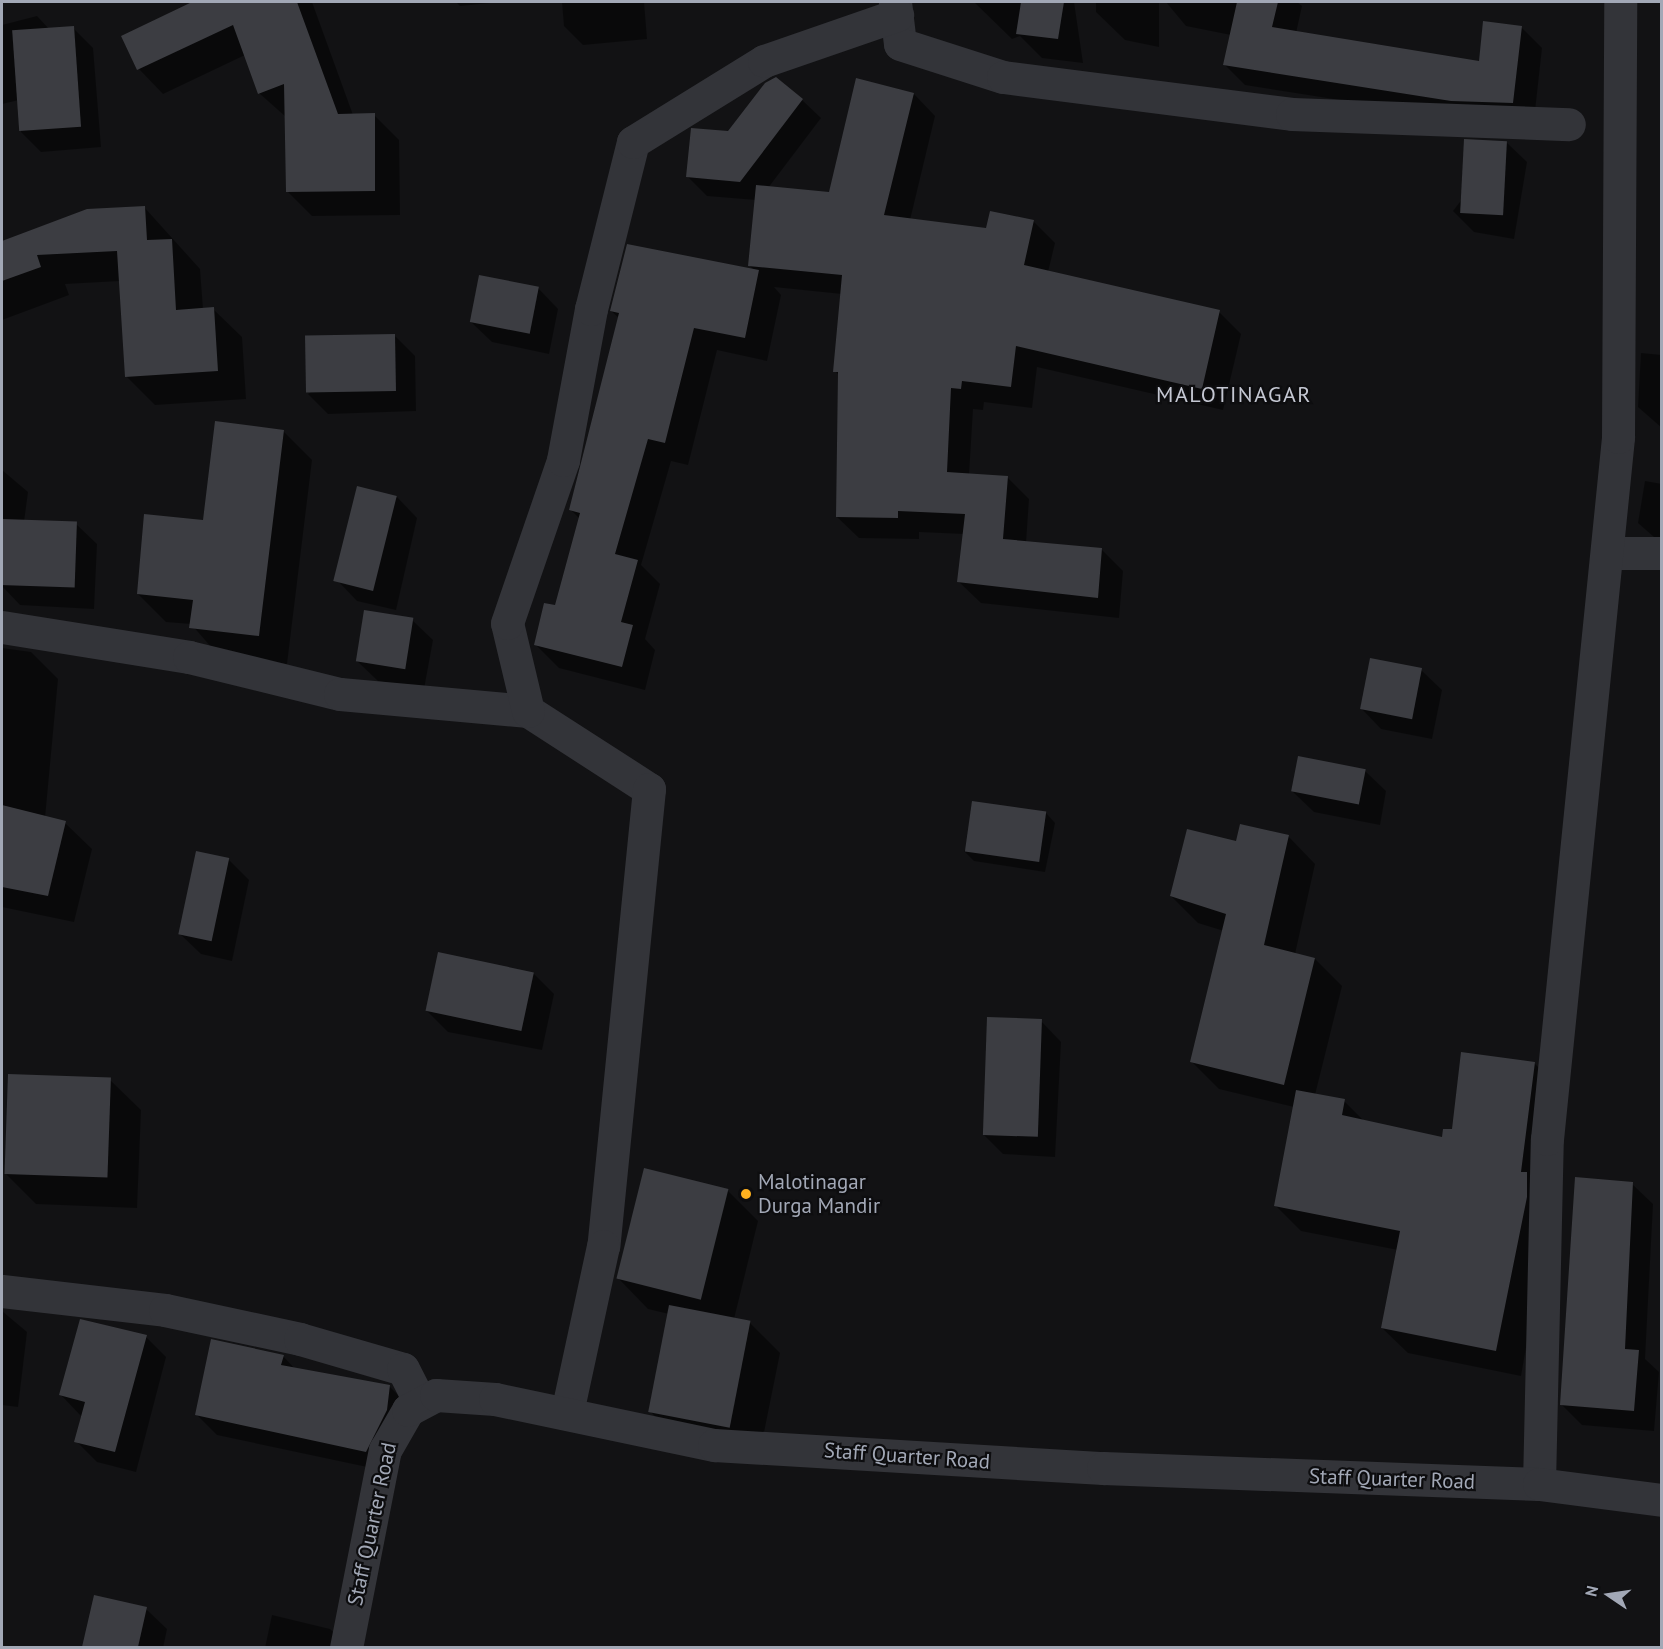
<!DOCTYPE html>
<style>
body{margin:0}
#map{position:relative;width:1663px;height:1649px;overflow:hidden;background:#121214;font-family:"PT Sans",sans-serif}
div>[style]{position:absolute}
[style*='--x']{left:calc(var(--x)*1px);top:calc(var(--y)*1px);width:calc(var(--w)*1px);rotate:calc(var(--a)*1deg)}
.shadow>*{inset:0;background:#0007}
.building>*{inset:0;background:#3c3d42;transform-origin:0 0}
.minor>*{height:33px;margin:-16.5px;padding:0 16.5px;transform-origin:16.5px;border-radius:16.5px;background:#333439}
.tertiary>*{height:33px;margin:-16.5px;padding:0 16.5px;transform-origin:16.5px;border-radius:16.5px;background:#333439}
.dots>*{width:16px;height:16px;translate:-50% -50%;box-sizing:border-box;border:3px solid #0d0d0f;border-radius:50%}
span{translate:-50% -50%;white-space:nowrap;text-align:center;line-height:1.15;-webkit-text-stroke:4.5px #0d0d0f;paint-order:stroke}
.poi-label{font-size:21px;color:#a2a8b6}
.left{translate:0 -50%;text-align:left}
.street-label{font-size:21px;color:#a2a8b6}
.neighbourhood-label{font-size:22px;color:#c4c7d2;letter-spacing:1.5px}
.frame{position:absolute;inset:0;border:3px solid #a2a8b6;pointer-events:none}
.north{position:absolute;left:1579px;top:1565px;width:60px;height:60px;-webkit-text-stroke:4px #0d0d0f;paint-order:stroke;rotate:283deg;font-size:16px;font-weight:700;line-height:24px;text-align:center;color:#a2a8b6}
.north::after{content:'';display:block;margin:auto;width:21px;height:27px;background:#a2a8b6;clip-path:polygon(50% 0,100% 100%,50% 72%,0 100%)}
</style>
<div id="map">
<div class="shadow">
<i style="clip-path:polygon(196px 2px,312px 2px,353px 115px,374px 115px,399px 140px,400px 215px,312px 216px,287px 191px,286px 117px,259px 93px,245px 55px,163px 94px,139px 69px,123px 36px)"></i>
<i style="clip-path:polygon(456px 2px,490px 2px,490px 3px,460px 6px)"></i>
<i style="clip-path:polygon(562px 2px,644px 2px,647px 39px,583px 45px,564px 26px)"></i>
<i style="clip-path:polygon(974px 2px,1074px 2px,1083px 63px,1042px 58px,1020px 36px,1012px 39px)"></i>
<i style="clip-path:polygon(1096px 2px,1159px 2px,1159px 47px,1125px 40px,1096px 12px)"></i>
<i style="clip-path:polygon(1166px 2px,1297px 2px,1302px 6px,1296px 33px,1480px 63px,1521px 27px,1542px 48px,1534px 120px,1473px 121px,1245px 85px,1225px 65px,1231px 35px,1186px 26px)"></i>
<i style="clip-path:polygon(37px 16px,50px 30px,73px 28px,93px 48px,101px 147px,41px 152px,21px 132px,19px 100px,2px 104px,2px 25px)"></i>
<i style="clip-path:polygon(914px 94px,935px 116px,910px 220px,987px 229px,1033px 221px,1055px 243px,1048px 272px,1219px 312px,1241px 334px,1223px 410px,1037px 367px,1032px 408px,984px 402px,983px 410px,973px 409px,969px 475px,1008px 478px,1029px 499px,1026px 543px,1101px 549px,1123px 571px,1119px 618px,981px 603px,959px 582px,964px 534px,919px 532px,919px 539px,859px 538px,837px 517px,840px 376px,835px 371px,842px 294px,774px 287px,781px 295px,767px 361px,717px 350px,688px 465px,671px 461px,641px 565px,660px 584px,645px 639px,655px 650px,645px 690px,559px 668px,535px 644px,556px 607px,580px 519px,570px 509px,619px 318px,611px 311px,755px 271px,749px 265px,756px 200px,707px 196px,688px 177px,728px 133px,802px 100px,821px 118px,768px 188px,831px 193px)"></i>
<i style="clip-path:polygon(1506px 142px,1527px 162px,1514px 239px,1474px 232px,1453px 211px)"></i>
<i style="clip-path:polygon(144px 207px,200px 269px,203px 309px,213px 309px,242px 337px,246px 399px,155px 405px,126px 376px,120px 281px,65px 284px,69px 295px,2px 320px,2px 243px,87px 211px)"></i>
<i style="clip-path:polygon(538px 288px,558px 309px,549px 354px,492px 342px,471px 322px)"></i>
<i style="clip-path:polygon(394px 335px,415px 356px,416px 411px,328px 414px,308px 394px)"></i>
<i style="clip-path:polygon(1641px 353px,1662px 355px,1662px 428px,1638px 407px)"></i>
<i style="clip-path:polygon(283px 431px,312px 460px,287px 664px,219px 656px,191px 624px,166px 622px,138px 594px)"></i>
<i style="clip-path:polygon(2px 470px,28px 492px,24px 522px,76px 524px,97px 544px,94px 609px,20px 605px,2px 586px)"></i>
<i style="clip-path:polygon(1645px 481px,1662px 484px,1662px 544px,1638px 523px)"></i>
<i style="clip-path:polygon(397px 497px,417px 518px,396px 610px,357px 601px,337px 580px)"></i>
<i style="clip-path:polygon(412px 620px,433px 640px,424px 689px,378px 681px,357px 661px)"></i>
<i style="clip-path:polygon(2px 648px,31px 652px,58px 679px,45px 818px,65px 823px,92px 849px,74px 922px,2px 907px)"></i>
<i style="clip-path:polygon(1421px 670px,1442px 690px,1432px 739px,1381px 729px,1361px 708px)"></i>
<i style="clip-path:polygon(1365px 771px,1386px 791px,1380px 825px,1314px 812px,1293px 792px)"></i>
<i style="clip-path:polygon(1046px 813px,1055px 823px,1045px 872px,974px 861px,964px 851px)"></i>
<i style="clip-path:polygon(1288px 836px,1315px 864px,1295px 954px,1315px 959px,1342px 986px,1315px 1095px,1344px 1101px,1365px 1122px,1443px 1139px,1534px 1063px,1560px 1089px,1552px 1199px,1521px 1376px,1408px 1353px,1382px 1328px,1398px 1250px,1301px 1231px,1276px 1206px,1294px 1107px,1219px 1089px,1192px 1062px,1224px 931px,1198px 923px,1171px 896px,1238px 843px)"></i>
<i style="clip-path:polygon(229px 860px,249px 880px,232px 961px,201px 954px,180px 934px)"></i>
<i style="clip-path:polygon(533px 973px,554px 994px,542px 1050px,448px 1032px,427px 1011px)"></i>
<i style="clip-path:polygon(1041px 1021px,1061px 1042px,1055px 1157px,1003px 1154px,983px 1134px)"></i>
<i style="clip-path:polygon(110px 1080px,141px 1110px,137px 1208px,36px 1204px,6px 1174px)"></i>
<i style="clip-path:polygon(1632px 1184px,1653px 1204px,1645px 1359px,1659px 1372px,1654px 1431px,1582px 1425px,1561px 1404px)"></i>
<i style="clip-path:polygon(728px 1191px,758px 1221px,734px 1319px,749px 1322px,780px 1353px,759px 1457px,680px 1442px,650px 1411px,669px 1314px,648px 1309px,618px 1278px)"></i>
<i style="clip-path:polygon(2px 1311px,27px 1332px,18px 1407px,2px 1405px)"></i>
<i style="clip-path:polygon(146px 1337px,166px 1357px,136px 1472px,97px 1462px,76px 1441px,81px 1416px,61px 1395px)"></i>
<i style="clip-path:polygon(283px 1356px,295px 1369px,389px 1386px,410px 1407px,386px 1471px,217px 1435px,196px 1414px)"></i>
<i style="clip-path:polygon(95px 1597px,146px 1609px,167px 1629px,163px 1648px,83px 1648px)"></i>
<i style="clip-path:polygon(272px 1615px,330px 1629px,349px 1648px,265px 1648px)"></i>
</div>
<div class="building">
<i style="clip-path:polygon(192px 2px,297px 2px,338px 114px,375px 113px,375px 191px,286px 192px,284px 84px,258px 94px,233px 25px,137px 70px,121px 36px)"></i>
<i style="clip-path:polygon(1021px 2px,1064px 2px,1058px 39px,1016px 34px)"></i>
<i style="clip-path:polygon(1237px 2px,1278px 2px,1272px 27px,1479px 61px,1483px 21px,1522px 26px,1513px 103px,1451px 101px,1223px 65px)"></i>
<i style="left:74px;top:26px;width:101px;height:62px;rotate:86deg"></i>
<i style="clip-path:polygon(776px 77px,803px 99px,740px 182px,686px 177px,691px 128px,728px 131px,765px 83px)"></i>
<i style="clip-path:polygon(856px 78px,914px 93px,884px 215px,986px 228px,990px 211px,1034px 220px,1024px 265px,1220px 310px,1202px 389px,1016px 346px,1011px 387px,962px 381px,961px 389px,951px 388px,947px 472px,1008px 476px,1003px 539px,1102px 548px,1098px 598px,957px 582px,965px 514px,898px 511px,898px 518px,836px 517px,838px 372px,833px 372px,842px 275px,748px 266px,756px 185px,829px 192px)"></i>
<i style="left:1464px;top:139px;width:43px;height:74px;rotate:3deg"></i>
<i style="clip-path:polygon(145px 206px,147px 240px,172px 239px,176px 310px,214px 307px,218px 371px,125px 377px,117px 251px,37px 255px,41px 267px,2px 281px,2px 241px,87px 209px)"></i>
<i style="clip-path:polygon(627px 244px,759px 270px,745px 338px,694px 328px,665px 443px,648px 439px,615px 554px,638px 560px,621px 622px,633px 625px,622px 667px,534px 645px,544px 603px,555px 605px,580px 513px,569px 510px,619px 313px,610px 311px)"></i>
<i style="left:479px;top:275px;width:61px;height:48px;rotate:11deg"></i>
<i style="left:395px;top:334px;width:57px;height:90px;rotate:89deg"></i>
<i style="clip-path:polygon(215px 421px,284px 430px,259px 636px,189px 628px,193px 600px,137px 594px,144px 514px,203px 520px)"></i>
<i style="left:357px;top:486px;width:41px;height:98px;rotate:14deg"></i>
<i style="left:2px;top:519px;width:75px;height:66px;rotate:2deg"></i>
<i style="left:364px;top:610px;width:50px;height:52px;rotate:9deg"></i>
<i style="left:1370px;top:658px;width:53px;height:52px;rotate:11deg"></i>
<i style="left:1298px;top:756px;width:69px;height:36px;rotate:11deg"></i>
<i style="left:972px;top:801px;width:75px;height:51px;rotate:8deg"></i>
<i style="clip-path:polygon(2px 805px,66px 821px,48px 896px,2px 887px)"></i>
<i style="clip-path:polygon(1240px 824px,1289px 835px,1264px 945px,1315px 958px,1284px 1085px,1190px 1062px,1226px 914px,1170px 896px,1187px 829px,1236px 841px)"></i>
<i style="left:196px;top:851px;width:34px;height:85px;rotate:12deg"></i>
<i style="left:438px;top:952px;width:98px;height:60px;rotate:12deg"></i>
<i style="left:987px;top:1017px;width:55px;height:118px;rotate:2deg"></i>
<i style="clip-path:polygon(1461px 1052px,1535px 1062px,1521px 1172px,1527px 1172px,1527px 1197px,1496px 1351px,1381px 1328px,1400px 1231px,1274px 1206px,1296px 1090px,1345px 1099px,1342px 1115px,1442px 1137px,1443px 1129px,1452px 1129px)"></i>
<i style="left:8px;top:1074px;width:103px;height:100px;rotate:2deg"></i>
<i style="left:644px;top:1168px;width:87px;height:114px;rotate:14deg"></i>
<i style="clip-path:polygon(1575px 1177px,1633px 1182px,1625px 1349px,1639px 1350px,1634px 1411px,1560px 1405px)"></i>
<i style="left:669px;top:1305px;width:83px;height:109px;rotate:11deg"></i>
<i style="clip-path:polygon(80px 1319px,147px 1335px,115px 1452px,74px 1442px,85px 1402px,59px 1395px)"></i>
<i style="clip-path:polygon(211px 1339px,284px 1355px,281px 1365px,390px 1385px,387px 1410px,366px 1452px,195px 1415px)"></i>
<i style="clip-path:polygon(94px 1595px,147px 1607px,138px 1647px,82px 1647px)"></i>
</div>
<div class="minor">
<i style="--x:895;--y:2;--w:42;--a:83.2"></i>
<i style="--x:900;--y:44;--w:108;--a:17.8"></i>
<i style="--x:1003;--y:77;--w:291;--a:7.3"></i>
<i style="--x:1292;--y:114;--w:277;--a:2.1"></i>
<i style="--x:1607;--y:553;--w:55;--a:0"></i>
<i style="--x:2;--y:627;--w:189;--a:9.1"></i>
<i style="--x:189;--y:657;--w:155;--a:13.8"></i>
<i style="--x:340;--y:694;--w:189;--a:5.2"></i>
<i style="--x:528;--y:711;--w:144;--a:32.8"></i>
<i style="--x:649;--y:789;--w:459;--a:95.7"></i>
<i style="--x:603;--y:1246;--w:171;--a:102.2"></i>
<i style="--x:528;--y:711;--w:90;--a:-103.4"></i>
<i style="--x:507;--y:623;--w:172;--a:-71"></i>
<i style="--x:563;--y:460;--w:154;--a:-79.5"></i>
<i style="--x:591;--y:309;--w:172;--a:-75.9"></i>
<i style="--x:633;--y:142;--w:154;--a:-31.7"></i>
<i style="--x:764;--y:61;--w:141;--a:-19.1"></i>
<i style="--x:2;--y:1291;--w:164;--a:6.6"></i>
<i style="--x:165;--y:1310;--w:138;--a:12.1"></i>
<i style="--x:300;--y:1339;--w:107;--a:16.2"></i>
<i style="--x:403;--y:1369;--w:35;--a:63"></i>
<i style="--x:1539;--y:1484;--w:345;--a:-88.7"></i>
<i style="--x:1547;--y:1139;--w:706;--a:-84.22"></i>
<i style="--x:1618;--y:437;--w:435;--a:-89.7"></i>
</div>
<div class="tertiary">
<i style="--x:346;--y:1648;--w:202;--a:-78.9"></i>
<i style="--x:385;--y:1450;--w:46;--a:-60.1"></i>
<i style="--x:408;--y:1410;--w:32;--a:-28"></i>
<i style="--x:436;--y:1395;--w:59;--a:3.9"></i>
<i style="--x:495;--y:1399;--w:224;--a:11.9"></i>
<i style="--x:714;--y:1445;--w:390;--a:3.4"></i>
<i style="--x:1103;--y:1468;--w:436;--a:2.1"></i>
<i style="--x:1539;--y:1484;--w:124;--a:7.4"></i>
</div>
<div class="dots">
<i style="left:746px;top:1194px;background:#ffb11f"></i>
</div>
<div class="poi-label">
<span class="left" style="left:758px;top:1194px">Malotinagar<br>Durga Mandir</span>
</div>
<div class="street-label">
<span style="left:907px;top:1456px;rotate:4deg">Staff Quarter Road</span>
<span style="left:1392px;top:1479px;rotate:2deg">Staff Quarter Road</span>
<span style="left:372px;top:1524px;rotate:-78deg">Staff Quarter Road</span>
</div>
<div class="neighbourhood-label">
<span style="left:1234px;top:395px">MALOTINAGAR</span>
</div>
<div class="frame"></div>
<div class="north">N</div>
</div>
